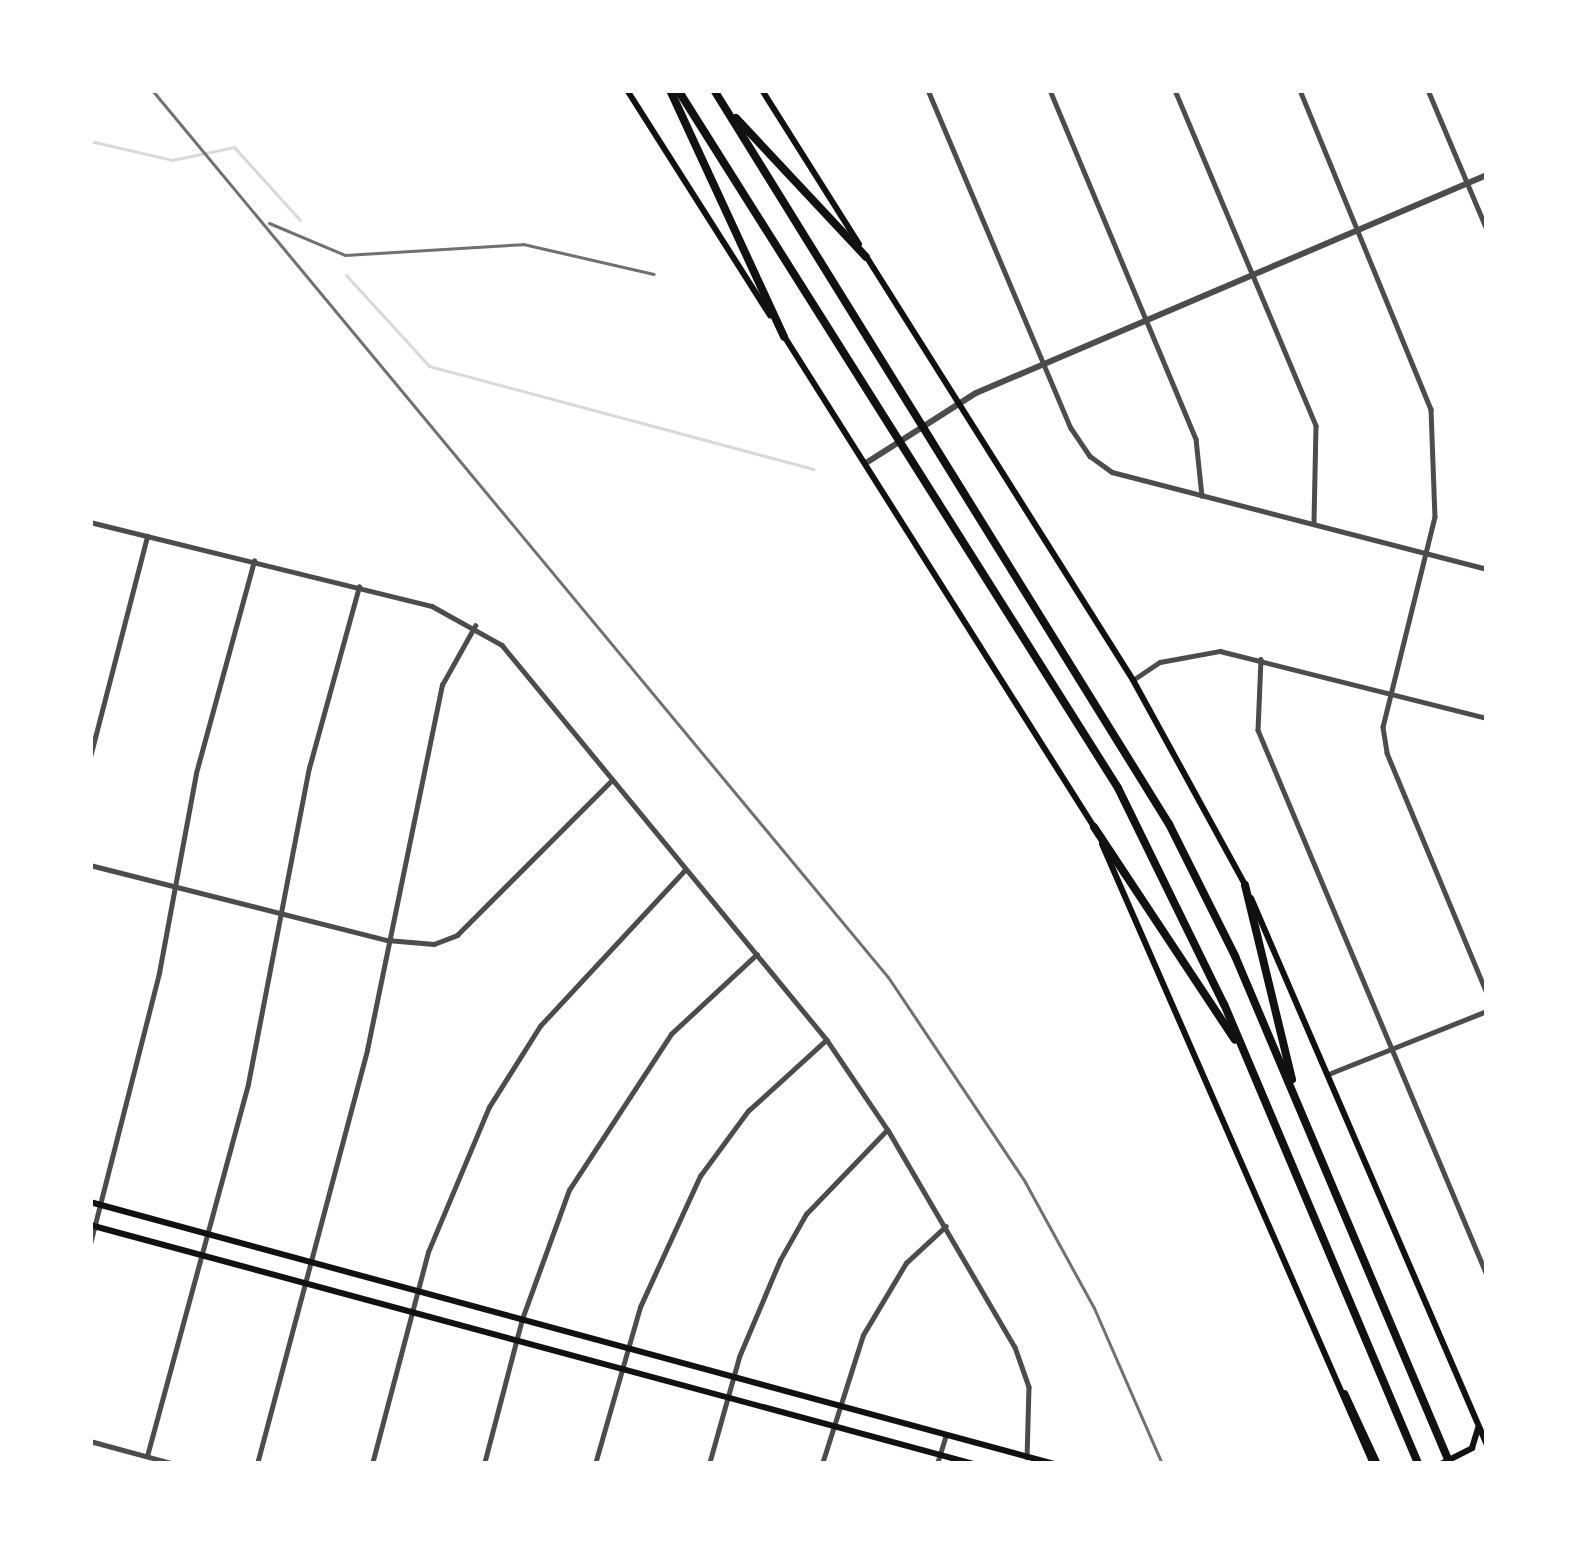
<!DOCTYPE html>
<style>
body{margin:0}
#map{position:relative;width:1577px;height:1554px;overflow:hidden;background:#fff;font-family:Ubuntu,sans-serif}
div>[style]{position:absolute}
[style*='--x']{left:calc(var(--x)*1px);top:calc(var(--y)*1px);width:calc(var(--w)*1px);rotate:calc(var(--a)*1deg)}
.stream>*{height:3px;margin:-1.5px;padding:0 1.5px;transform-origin:1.5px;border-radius:1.5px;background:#d9d9d9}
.minor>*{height:4.5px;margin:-2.25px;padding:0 2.25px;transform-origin:2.25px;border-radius:2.25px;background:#4c4c4c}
.tertiary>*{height:6px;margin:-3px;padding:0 3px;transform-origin:3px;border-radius:3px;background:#4c4c4c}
.secondary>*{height:6px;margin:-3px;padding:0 3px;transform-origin:3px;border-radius:3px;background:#111}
.motorway>*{height:8px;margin:-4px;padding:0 4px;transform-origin:4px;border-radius:4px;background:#111}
.rail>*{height:3px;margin:-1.5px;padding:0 1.5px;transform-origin:1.5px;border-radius:1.5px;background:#707070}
span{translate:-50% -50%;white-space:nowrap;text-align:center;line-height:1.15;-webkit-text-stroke:10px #fff;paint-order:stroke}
.frame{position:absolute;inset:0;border:93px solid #fff;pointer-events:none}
</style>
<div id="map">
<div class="stream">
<i style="--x:90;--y:141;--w:84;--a:13"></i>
<i style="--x:172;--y:160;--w:63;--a:-11.8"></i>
<i style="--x:234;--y:147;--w:98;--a:47.9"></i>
<i style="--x:346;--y:275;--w:123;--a:47.6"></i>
<i style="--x:429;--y:366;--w:398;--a:15"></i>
</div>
<div class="minor">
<i style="--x:928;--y:90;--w:367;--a:67.1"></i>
<i style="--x:1071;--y:428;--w:34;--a:56"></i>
<i style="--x:1090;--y:456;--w:27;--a:36"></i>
<i style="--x:1112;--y:472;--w:387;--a:14.5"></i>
<i style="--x:1050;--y:90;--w:378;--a:67.3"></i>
<i style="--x:1196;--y:439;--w:57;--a:84"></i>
<i style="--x:1175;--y:90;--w:364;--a:67.2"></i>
<i style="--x:1316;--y:426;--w:97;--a:91.2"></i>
<i style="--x:1300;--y:90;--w:345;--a:67.7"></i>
<i style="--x:1431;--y:409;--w:108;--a:87.9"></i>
<i style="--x:1435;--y:517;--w:216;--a:103.9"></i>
<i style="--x:1383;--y:727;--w:26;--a:81"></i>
<i style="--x:1387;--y:753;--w:260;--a:67.4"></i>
<i style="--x:1428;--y:90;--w:152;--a:67.1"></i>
<i style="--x:90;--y:522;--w:352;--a:13.8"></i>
<i style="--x:432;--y:606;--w:80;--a:29.1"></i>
<i style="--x:502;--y:645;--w:512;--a:50.55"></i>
<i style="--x:827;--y:1040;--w:109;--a:55.9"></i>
<i style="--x:888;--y:1130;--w:251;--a:59.7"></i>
<i style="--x:1015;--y:1347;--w:42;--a:70.7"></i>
<i style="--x:1029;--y:1387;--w:70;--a:91.6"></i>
<i style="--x:1261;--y:659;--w:71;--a:92.4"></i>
<i style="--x:1258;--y:730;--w:591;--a:67.21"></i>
<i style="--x:1133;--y:680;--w:32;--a:-34"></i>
<i style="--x:1160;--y:662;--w:61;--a:-10.4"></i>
<i style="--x:1220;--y:651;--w:275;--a:14.1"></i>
<i style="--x:90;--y:757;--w:228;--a:-75.5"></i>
<i style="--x:90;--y:865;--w:306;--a:14.2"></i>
<i style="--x:387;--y:940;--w:47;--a:4.9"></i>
<i style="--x:434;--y:944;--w:25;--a:-21"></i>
<i style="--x:457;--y:935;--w:219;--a:-45"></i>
<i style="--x:1331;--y:1073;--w:168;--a:-21.7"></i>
<i style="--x:90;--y:1244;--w:280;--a:-75.7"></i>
<i style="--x:159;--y:973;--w:203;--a:-79.5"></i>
<i style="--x:196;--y:773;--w:220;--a:-74.7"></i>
<i style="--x:90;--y:1441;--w:88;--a:15.1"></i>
<i style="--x:147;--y:1456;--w:385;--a:-74.8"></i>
<i style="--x:248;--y:1084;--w:322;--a:-79.1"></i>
<i style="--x:309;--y:768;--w:188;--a:-74.6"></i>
<i style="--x:257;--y:1464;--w:428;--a:-75.1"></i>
<i style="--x:367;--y:1050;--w:373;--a:-78.4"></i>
<i style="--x:442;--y:685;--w:68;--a:-60.8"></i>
<i style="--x:372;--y:1464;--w:219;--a:-75.2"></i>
<i style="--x:428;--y:1252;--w:157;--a:-67.2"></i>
<i style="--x:489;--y:1107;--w:96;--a:-57.8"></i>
<i style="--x:540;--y:1026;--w:212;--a:-47.1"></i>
<i style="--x:484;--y:1464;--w:150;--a:-75.3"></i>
<i style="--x:522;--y:1319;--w:137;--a:-70"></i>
<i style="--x:569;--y:1190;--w:186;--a:-56.8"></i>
<i style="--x:671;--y:1034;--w:117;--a:-42.9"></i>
<i style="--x:595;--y:1464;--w:163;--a:-74"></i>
<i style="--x:640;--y:1307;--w:144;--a:-65.4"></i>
<i style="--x:700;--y:1176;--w:81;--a:-53.6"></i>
<i style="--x:748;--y:1111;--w:104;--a:-42.3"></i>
<i style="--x:709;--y:1464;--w:111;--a:-74.3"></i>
<i style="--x:739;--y:1357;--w:105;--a:-67.1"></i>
<i style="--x:780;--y:1260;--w:53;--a:-60.5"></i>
<i style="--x:806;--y:1214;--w:115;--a:-46.1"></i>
<i style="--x:822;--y:1464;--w:135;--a:-72.4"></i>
<i style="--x:863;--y:1335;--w:84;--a:-59.2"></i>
<i style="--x:906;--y:1263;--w:54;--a:-42.8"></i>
<i style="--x:937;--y:1464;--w:30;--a:-73"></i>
</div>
<div class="tertiary">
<i style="--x:866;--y:463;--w:130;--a:-32.5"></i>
<i style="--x:976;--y:393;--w:556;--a:-23.1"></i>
</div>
<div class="secondary">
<i style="--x:627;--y:90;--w:267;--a:57.6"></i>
<i style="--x:762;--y:90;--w:182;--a:57.8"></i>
<i style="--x:866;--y:256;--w:501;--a:57.8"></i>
<i style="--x:1133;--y:680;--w:235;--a:61.3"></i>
<i style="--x:784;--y:336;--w:581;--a:57.73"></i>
<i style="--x:1102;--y:844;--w:677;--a:66.39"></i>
<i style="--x:1251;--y:898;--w:596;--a:66.66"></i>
<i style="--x:90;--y:1202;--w:999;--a:15.2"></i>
<i style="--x:90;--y:1225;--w:916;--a:15.13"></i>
<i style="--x:1345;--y:1393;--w:78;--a:65.1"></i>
<i style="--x:1441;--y:1464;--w:35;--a:-27"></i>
<i style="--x:1472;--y:1448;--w:21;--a:-73"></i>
</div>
<div class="motorway">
<i style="--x:670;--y:90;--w:272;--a:65.2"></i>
<i style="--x:678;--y:90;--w:825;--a:57.77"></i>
<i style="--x:1118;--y:788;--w:241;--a:63.9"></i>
<i style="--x:1224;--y:1004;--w:499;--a:67.1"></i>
<i style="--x:714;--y:90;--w:864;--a:58.21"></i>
<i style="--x:1169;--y:824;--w:148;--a:63.4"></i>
<i style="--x:1235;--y:956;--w:552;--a:67.06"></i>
<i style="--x:736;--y:118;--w:190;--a:46.9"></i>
<i style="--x:1094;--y:827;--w:255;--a:56.5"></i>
<i style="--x:1245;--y:885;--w:200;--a:76.4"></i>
</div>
<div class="rail">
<i style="--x:152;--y:90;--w:1153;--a:50.32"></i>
<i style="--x:888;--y:977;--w:247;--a:56.2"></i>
<i style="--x:1025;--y:1182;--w:144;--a:61.3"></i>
<i style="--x:1094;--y:1308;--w:170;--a:66.4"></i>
<i style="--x:269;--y:223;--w:82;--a:22.8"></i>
<i style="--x:345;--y:255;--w:178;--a:-3.5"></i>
<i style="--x:523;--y:244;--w:134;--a:12.9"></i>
</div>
<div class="frame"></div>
</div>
